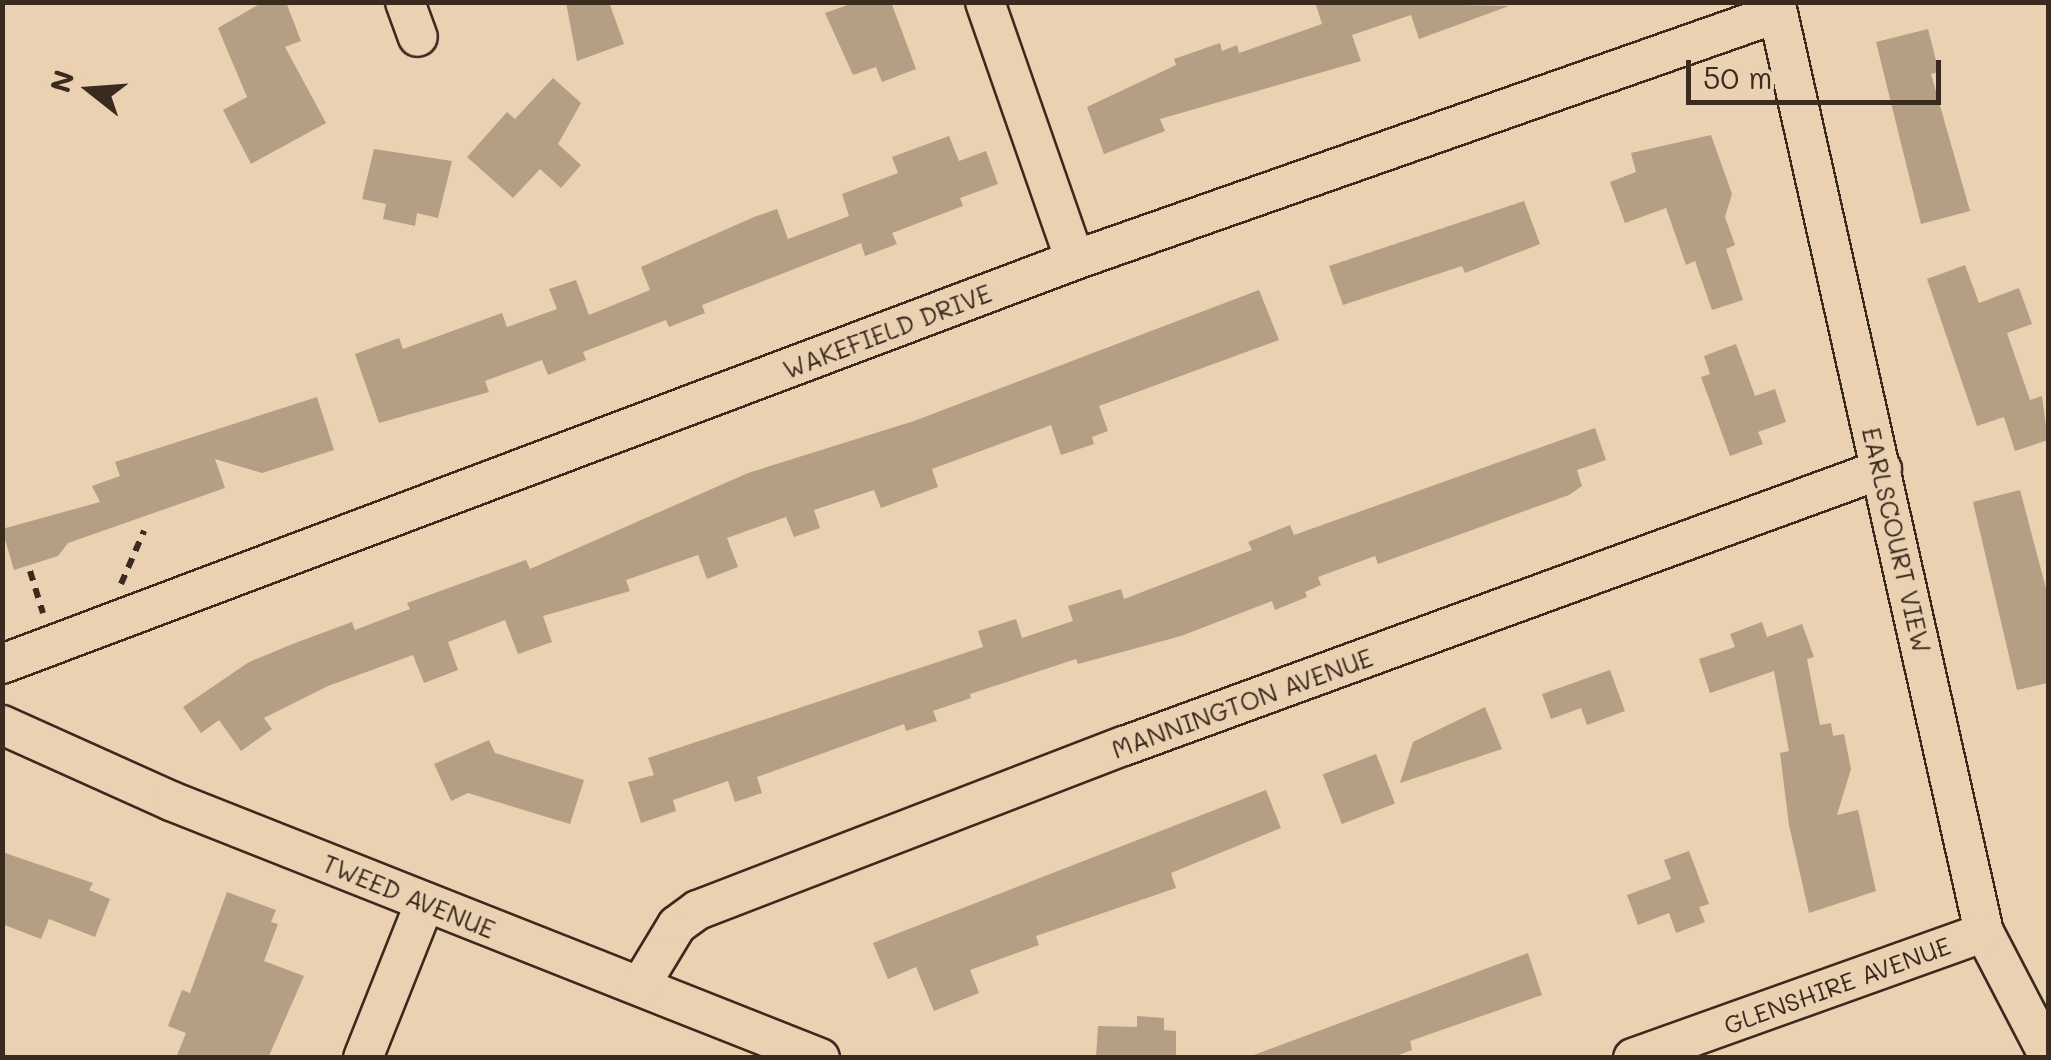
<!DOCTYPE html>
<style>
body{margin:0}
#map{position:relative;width:2051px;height:1060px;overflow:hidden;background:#ead1b2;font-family:Mali,sans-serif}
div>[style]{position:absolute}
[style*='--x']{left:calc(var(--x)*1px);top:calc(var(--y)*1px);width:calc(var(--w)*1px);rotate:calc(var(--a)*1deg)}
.building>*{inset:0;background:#b49e84;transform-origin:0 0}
.path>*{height:6px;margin-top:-3px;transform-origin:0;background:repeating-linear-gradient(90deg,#3b2a1e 0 10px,transparent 0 18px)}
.roads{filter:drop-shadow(2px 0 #3b2a1e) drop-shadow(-2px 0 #3b2a1e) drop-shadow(0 2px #3b2a1e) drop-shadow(0 -2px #3b2a1e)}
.street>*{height:38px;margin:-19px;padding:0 19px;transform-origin:19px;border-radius:19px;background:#ead1b2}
span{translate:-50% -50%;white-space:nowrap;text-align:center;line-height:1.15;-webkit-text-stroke:9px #ead1b2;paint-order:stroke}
.street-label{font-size:25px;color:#3b2a1e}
.frame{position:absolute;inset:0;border:5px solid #3b2a1e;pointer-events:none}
.north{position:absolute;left:40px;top:40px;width:100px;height:100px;-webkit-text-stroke:8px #ead1b2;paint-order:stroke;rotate:287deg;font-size:28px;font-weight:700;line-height:40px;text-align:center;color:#3b2a1e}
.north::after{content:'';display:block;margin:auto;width:35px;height:45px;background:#3b2a1e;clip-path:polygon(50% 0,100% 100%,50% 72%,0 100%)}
.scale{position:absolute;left:1686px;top:60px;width:255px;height:45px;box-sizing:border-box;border:5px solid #3b2a1e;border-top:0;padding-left:12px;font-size:30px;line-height:35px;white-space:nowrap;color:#3b2a1e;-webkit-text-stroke:8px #ead1b2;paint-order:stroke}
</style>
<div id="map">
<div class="building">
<i style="clip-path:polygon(263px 2px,286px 2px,301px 41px,285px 47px,326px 123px,251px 164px,223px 110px,247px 97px,218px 28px)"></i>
<i style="clip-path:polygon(566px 2px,609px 2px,624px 44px,577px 61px)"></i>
<i style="clip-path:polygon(856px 2px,891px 2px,916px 69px,882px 82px,876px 67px,853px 75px,825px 13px)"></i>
<i style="clip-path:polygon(1315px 2px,1509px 6px,1419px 39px,1411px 15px,1352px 35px,1361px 61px,1160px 119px,1165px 131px,1104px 154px,1087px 107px,1176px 65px,1174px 59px,1220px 43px,1222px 51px,1237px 45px,1239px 53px,1322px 24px)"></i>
<i style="clip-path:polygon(1928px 29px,1939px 72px,1931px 74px,1970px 211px,1921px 224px,1876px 42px)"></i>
<i style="clip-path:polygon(553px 78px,581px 103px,558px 144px,581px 165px,561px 188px,540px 169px,513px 198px,467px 157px,507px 112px,515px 119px)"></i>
<i style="clip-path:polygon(1711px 135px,1732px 194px,1725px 217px,1735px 245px,1726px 249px,1743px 300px,1712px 310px,1695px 261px,1686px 265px,1666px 208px,1625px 223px,1610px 182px,1636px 172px,1631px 153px)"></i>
<i style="clip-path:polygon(949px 136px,959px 161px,986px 151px,998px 184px,960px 198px,963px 206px,892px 233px,897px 244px,865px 256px,861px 243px,702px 305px,705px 313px,669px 327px,666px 320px,583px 352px,586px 360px,548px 375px,542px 360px,485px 381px,489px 392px,379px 423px,355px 354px,399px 338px,403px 349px,502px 313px,507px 327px,557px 309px,549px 289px,576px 280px,589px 315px,650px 290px,641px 267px,754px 217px,777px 209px,788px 239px,849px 216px,842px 194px,898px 173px,892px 157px)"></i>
<i style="clip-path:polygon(374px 149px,452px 161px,438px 218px,417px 213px,415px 226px,383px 219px,386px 204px,362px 199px)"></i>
<i style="clip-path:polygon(1524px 201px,1540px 244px,1465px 273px,1462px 266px,1343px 305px,1329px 266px)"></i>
<i style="clip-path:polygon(1965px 265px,1979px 303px,2019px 288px,2032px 324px,2007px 333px,2030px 400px,2042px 396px,2048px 440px,2015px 451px,2004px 417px,1977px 426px,1927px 279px)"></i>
<i style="clip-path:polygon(1259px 290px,1279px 340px,1099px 406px,1108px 431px,1092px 437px,1094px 444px,1061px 455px,1051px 425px,932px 469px,938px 487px,881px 508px,874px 490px,814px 510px,820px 528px,794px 537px,786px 517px,727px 538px,738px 567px,707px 579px,698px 555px,626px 580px,630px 591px,543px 616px,552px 642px,518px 654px,505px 620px,448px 642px,458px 670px,424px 683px,413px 655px,328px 686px,264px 718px,272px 729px,241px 751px,219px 720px,201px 733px,183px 707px,249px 662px,295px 643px,352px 622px,355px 630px,410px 609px,407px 603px,526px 560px,530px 569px,748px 473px,914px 421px)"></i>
<i style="clip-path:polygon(1736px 344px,1755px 396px,1775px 389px,1786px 422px,1758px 432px,1763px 444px,1730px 456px,1701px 377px,1710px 374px,1704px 356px)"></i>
<i style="clip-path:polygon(317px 397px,334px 450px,262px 473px,215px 459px,225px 488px,68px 543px,58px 556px,14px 570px,2px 529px,100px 502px,92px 486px,120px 476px,115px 462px)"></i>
<i style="clip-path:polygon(1595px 428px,1606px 460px,1577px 470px,1582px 486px,1569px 495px,1378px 564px,1375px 556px,1318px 577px,1321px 585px,1305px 592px,1307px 597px,1275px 610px,1272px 601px,1181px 636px,1078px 664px,1076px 659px,970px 694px,971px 698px,933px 711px,937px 721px,906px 731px,904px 724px,757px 777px,762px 793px,735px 802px,728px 781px,673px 800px,676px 811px,641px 823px,628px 782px,654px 775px,648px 758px,983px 647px,978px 631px,1016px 619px,1022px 638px,1073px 621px,1068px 606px,1121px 589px,1124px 599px,1252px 550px,1248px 542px,1290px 525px,1294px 535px)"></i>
<i style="clip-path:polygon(2020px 490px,2048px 596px,2048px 683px,2017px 690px,1973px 502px)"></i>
<i style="clip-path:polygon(1762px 622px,1767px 637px,1802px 624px,1814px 657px,1807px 659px,1820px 725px,1831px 723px,1833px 736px,1844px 734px,1851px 769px,1837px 815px,1858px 810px,1876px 891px,1809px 913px,1789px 825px,1780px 753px,1789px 751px,1774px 671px,1710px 693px,1699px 659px,1735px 647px,1730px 634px)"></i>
<i style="clip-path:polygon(1610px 670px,1625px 711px,1587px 725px,1581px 708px,1551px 719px,1542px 694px)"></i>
<i style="clip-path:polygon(1485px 707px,1502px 749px,1400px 783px,1413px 742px)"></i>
<i style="clip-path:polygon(489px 740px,495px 753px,584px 780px,570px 824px,468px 793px,451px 801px,434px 764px)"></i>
<i style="left:1376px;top:754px;width:53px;height:57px;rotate:69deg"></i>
<i style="clip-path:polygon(1266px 790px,1281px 828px,1171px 873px,1176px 888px,1036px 936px,1039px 945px,970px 970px,979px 993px,934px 1011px,916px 967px,888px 979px,873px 943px)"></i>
<i style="clip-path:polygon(1689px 851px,1709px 904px,1699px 907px,1705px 922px,1676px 933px,1669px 913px,1638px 925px,1627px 895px,1671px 879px,1664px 860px)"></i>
<i style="clip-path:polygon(2px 852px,93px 883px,89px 890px,110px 899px,95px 937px,49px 919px,41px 939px,2px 924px)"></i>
<i style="clip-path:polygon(227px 892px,276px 910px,271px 922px,278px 924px,264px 961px,304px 976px,268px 1058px,176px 1058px,186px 1033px,168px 1026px,182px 990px,190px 993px)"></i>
<i style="clip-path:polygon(1528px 953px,1542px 995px,1410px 1041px,1412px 1050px,1391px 1058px,1246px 1058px)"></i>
<i style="clip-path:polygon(1137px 1016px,1164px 1018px,1164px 1030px,1176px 1031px,1176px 1058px,1096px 1058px,1098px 1026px,1137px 1027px)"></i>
</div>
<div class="path">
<i style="--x:30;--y:571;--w:44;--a:72.8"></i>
<i style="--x:121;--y:584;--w:58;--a:-66.5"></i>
</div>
<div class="roads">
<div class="street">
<i style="--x:405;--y:2;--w:37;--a:70"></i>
<i style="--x:985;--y:2;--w:273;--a:70.8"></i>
<i style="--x:2;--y:664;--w:1147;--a:-20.63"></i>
<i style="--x:1075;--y:260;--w:745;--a:-19.36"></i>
<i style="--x:1778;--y:13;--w:942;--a:77.37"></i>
<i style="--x:1984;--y:932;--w:139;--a:62.5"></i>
<i style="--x:2;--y:725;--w:185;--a:24.2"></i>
<i style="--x:171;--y:801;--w:698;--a:21.6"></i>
<i style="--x:640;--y:986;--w:71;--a:-58.8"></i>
<i style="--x:677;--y:925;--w:26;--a:-36"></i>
<i style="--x:698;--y:910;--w:456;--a:-21.1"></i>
<i style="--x:1124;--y:746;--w:807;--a:-20.07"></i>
<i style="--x:363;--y:1058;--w:168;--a:-68.3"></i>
<i style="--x:1633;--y:1058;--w:373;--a:-19.7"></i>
</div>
</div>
<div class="street-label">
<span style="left:887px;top:331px;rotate:-21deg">WAKEFIELD DRIVE</span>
<span style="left:1897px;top:540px;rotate:77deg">EARLSCOURT VIEW</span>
<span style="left:1242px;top:703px;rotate:-20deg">MANNINGTON AVENUE</span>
<span style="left:409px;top:896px;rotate:22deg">TWEED AVENUE</span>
<span style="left:1837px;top:985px;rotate:-20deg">GLENSHIRE AVENUE</span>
</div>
<div class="frame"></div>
<div class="north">N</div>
<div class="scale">50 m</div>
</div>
